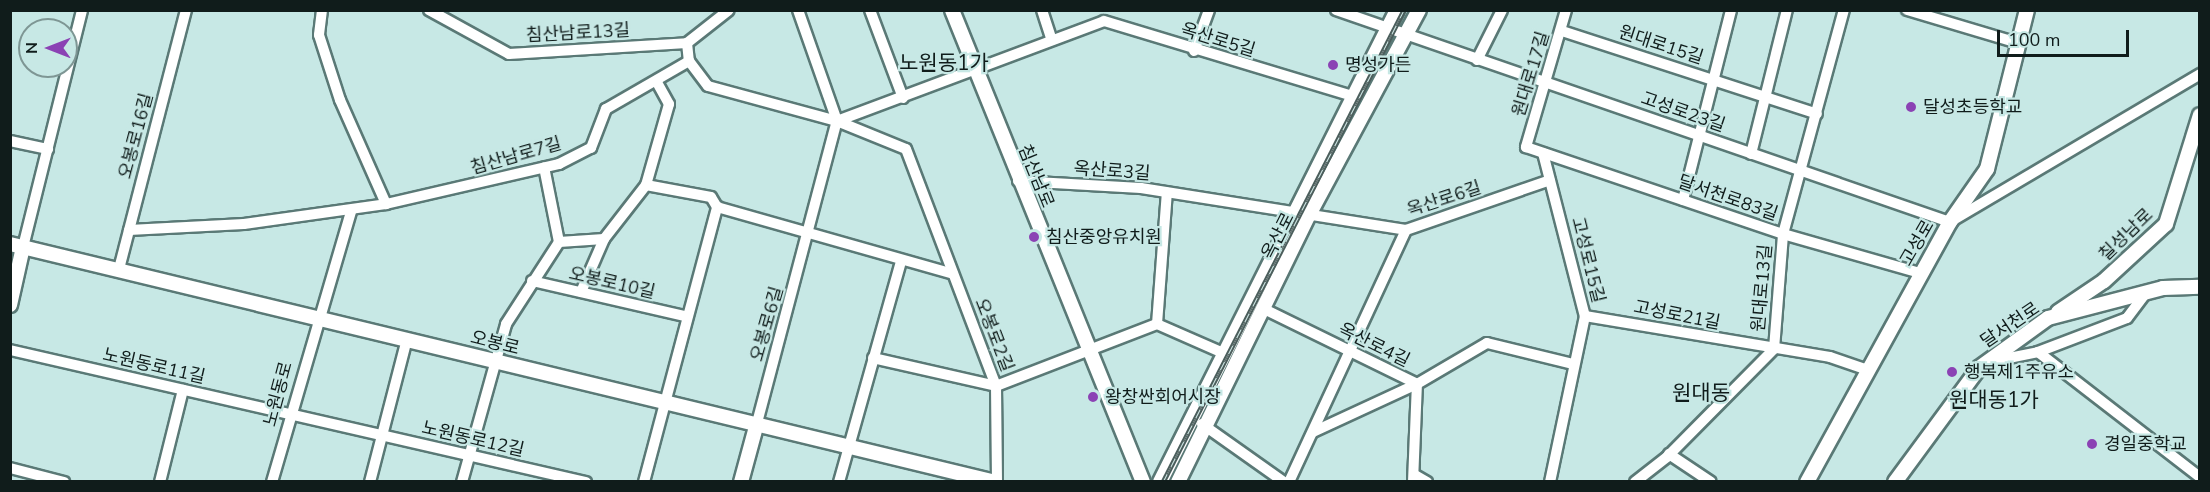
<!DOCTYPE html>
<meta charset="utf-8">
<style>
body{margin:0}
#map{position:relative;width:2210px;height:492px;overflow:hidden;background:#c7e8e5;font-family:"Nunito Sans","Noto Sans KR",sans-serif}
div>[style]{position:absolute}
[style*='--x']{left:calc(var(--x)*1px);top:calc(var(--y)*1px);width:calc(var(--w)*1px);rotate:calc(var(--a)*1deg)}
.roads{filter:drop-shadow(2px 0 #5a7976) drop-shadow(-2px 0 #5a7976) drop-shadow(0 2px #5a7976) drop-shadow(0 -2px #5a7976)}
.street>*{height:10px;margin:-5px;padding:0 5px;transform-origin:5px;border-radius:5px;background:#fff}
.secondary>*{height:14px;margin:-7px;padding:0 7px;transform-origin:7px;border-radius:7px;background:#fff}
.rail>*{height:5px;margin-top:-2.5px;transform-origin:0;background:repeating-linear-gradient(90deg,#c7e8e5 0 9px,#4b5e5c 0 18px);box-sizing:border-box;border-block:2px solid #4b5e5c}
.dots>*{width:16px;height:16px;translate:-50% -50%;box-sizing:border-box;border:3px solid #c7e8e5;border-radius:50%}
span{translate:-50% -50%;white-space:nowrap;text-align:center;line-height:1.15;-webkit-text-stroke:4.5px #c7e8e5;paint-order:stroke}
.street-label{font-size:18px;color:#101c1b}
.poi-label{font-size:18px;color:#101c1b}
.left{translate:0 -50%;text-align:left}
.quarter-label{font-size:21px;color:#101c1b}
.frame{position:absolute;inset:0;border:12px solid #101c1b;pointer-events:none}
.north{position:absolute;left:18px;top:18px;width:60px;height:60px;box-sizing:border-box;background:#c7e8e5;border:2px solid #7e9694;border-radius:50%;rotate:270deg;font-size:16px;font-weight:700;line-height:24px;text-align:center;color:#101c1b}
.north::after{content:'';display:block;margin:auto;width:21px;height:27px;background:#8b42b4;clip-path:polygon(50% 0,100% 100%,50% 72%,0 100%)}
.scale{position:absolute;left:1997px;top:30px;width:132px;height:27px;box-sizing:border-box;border:3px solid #101c1b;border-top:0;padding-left:8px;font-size:18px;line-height:21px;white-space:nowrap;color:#101c1b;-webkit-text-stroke:4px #c7e8e5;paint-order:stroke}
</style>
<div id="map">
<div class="roads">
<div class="street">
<i style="--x:322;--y:10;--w:25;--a:97"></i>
<i style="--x:319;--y:35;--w:68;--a:72.1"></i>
<i style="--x:340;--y:100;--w:114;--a:66.1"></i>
<i style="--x:429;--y:10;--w:91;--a:28.8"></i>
<i style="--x:509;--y:54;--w:178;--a:-3.5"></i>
<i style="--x:687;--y:43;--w:53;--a:-38.2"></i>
<i style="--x:798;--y:10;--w:118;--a:70.6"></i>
<i style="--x:870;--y:10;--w:94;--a:69.4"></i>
<i style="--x:1042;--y:10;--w:29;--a:72"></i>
<i style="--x:1336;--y:10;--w:650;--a:19.05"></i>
<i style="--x:1950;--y:222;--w:291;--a:-30.6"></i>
<i style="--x:1566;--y:10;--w:143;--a:106.3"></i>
<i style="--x:1526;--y:147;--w:271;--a:18.7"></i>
<i style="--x:1783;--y:234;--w:142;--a:15.9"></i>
<i style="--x:1907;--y:10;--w:116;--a:16.6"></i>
<i style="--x:1562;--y:31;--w:268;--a:18"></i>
<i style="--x:687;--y:43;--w:18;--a:84"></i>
<i style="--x:689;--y:61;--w:31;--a:53"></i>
<i style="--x:708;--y:86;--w:134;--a:15.2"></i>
<i style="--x:837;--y:121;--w:74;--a:22.1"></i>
<i style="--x:906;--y:149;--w:254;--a:69.2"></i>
<i style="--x:996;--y:386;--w:96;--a:89.4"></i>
<i style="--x:1194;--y:51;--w:44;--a:-69.9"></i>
<i style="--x:1477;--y:60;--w:56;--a:-63.4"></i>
<i style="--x:837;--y:121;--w:285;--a:-20.5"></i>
<i style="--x:1104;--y:21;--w:259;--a:16.8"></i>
<i style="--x:10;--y:141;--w:39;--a:12"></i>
<i style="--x:1543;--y:153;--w:168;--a:75.6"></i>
<i style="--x:1585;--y:316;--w:170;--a:101.9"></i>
<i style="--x:1751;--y:154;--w:148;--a:-76"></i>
<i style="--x:1018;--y:181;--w:123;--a:3.3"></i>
<i style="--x:1141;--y:188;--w:268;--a:9"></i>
<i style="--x:1406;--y:230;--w:152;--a:-19.1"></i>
<i style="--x:646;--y:185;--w:66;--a:10.5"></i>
<i style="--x:711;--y:197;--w:12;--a:59"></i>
<i style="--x:717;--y:207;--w:245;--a:15.8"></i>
<i style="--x:1683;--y:200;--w:196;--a:-75.8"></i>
<i style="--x:129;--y:230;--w:115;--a:-3"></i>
<i style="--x:244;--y:224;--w:143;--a:-8"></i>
<i style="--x:386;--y:204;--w:178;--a:-13"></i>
<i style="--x:559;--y:164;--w:36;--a:-27"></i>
<i style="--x:591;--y:148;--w:42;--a:-69"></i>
<i style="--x:606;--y:109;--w:96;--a:-30"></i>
<i style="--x:559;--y:242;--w:45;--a:-3.8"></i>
<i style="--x:23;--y:247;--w:244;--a:-76"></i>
<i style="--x:119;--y:269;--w:268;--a:-75.5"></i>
<i style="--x:532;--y:281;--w:157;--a:12.9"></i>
<i style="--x:581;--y:292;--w:58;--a:-66.5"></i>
<i style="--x:604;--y:239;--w:68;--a:-52.1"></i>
<i style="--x:646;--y:185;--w:84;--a:-74.1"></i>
<i style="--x:669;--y:104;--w:25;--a:-119"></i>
<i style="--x:1262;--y:308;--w:173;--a:26.1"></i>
<i style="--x:1585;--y:316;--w:248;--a:9.5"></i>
<i style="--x:1830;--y:357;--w:40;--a:18.9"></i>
<i style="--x:1157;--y:324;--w:132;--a:-85.7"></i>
<i style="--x:1157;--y:324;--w:72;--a:23.7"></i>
<i style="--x:10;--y:350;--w:591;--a:12.91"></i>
<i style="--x:2038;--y:352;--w:205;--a:37.7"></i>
<i style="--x:873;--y:358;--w:126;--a:12.8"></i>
<i style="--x:996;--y:386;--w:173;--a:-21.1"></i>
<i style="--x:1989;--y:362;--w:50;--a:-11.5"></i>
<i style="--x:2038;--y:352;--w:95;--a:-20.9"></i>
<i style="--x:2127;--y:318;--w:31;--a:-53"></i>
<i style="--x:757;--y:423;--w:312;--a:-75.2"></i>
<i style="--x:1202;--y:424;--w:100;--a:35.3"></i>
<i style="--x:1313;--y:432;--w:115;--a:-24.8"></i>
<i style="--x:1417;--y:384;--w:81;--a:-30.4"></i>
<i style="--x:1487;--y:343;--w:89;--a:13.7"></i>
<i style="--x:1669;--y:454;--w:50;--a:33.7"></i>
<i style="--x:10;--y:468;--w:56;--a:14.5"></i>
<i style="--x:1415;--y:475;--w:14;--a:30"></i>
<i style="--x:160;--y:482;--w:95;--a:-76"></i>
<i style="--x:272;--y:482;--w:284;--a:-73.7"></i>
<i style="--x:370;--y:482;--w:148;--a:-75.5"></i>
<i style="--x:462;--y:482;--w:164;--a:-74.4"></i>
<i style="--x:506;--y:324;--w:98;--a:-57.1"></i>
<i style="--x:559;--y:242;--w:76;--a:-101.3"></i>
<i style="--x:644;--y:482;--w:285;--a:-75.1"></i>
<i style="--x:839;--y:482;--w:229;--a:-74.3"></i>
<i style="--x:1289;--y:482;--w:278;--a:-65.1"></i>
<i style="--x:1413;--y:482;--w:98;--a:-87.7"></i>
<i style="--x:1635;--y:482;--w:41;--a:-38"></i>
<i style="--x:1667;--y:457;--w:152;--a:-45.3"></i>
<i style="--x:1774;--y:349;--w:115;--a:-85.5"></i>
<i style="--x:1783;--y:234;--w:232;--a:-74.8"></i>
</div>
<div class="secondary">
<i style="--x:952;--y:10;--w:509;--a:67.97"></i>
<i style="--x:10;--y:244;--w:1013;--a:13.58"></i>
<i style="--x:10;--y:305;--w:59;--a:-77.4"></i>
<i style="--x:2058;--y:312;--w:55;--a:-34"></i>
<i style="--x:2104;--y:281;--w:84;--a:-42.6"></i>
<i style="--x:2166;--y:224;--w:114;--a:-72.7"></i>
<i style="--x:741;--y:482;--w:61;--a:-74.8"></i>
<i style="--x:1160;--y:482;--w:528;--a:-63.34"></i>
<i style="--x:1178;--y:482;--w:297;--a:-63.9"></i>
<i style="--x:1309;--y:215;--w:233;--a:-61.8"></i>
<i style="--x:1807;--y:482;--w:297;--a:-61.2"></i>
<i style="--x:1950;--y:222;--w:65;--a:-55.1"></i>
<i style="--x:1987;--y:169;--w:164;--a:-75.9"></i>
<i style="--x:1895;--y:482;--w:142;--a:-53.6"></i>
<i style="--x:1979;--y:368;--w:85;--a:-35.9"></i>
<i style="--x:2048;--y:318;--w:119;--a:-14.6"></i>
<i style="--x:2163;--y:288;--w:37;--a:-2"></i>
</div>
</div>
<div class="rail">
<i style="--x:1163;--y:482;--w:530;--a:-62.95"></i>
</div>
<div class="dots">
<i style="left:1333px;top:65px;background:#8b42b4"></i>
<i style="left:1911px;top:107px;background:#8b42b4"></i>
<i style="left:1034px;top:237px;background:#8b42b4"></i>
<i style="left:1952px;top:372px;background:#8b42b4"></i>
<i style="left:1093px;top:397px;background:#8b42b4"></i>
<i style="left:2092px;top:444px;background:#8b42b4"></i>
</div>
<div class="street-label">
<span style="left:578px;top:33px;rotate:-3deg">침산남로13길</span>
<span style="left:1218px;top:40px;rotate:17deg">옥산로5길</span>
<span style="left:1661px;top:45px;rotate:18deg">원대로15길</span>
<span style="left:1531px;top:74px;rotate:-73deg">원대로17길</span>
<span style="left:1683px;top:112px;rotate:19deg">고성로23길</span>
<span style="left:136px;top:136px;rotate:-75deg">오봉로16길</span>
<span style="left:516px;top:156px;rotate:-16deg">침산남로7길</span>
<span style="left:1112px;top:171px;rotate:4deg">옥산로3길</span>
<span style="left:1036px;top:176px;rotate:68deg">침산남로</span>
<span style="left:1728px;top:198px;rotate:19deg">달서천로83길</span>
<span style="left:1444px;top:199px;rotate:-18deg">옥산로6길</span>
<span style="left:2126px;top:235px;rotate:-44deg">칠성남로</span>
<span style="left:1278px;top:236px;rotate:-63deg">옥산로</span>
<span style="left:1917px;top:243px;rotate:-60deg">고성로</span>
<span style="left:1588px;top:260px;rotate:76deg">고성로15길</span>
<span style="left:612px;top:283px;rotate:13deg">오봉로10길</span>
<span style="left:1762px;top:288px;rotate:-85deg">원대로13길</span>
<span style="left:1677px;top:315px;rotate:11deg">고성로21길</span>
<span style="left:767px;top:324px;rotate:-74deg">오봉로6길</span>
<span style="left:2010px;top:325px;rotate:-34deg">달서천로</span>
<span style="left:994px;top:335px;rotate:69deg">오봉로2길</span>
<span style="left:495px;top:343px;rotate:14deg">오봉로</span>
<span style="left:1374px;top:345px;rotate:26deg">옥산로4길</span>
<span style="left:154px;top:366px;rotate:13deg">노원동로11길</span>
<span style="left:278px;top:394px;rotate:-75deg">노원동로</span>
<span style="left:473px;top:439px;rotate:13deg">노원동로12길</span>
</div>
<div class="poi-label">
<span class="left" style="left:1345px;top:65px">명성가든</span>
<span class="left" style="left:1923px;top:107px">달성초등학교</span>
<span class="left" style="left:1046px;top:237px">침산중앙유치원</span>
<span class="left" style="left:1964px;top:372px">행복제1주유소</span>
<span class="left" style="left:1105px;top:397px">왕창싼회어시장</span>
<span class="left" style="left:2104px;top:444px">경일중학교</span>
</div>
<div class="quarter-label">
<span style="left:944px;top:63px">노원동1가</span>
<span style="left:1701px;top:393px">원대동</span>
<span style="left:1994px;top:400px">원대동1가</span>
</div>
<div class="frame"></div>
<div class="north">N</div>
<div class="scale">100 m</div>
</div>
